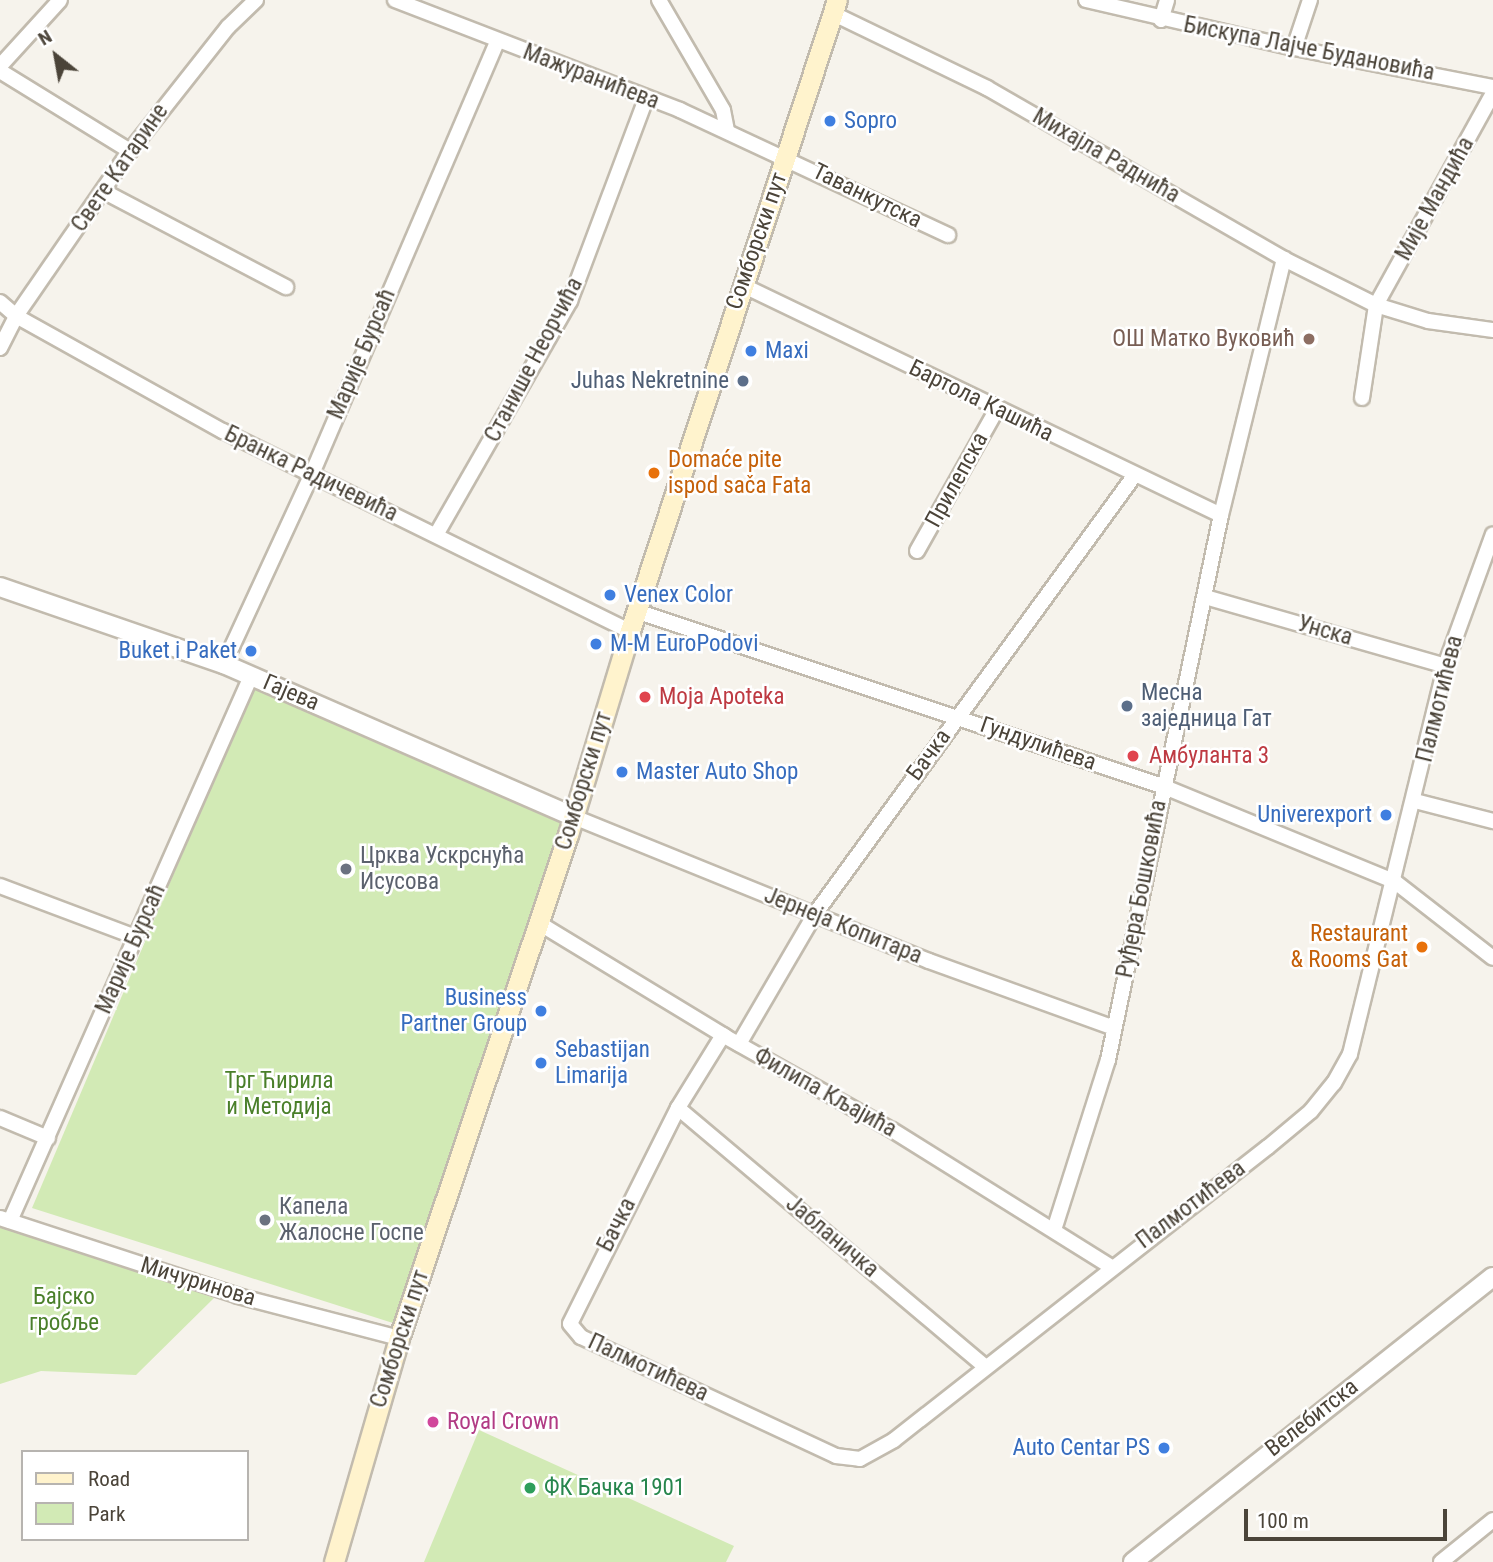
<!DOCTYPE html>
<meta charset="utf-8">
<style>
body{margin:0}
#map{position:relative;width:1493px;height:1562px;overflow:hidden;background:#f6f3ec;font-family:"Roboto Condensed",sans-serif}
div>[style]{position:absolute}
[style*='--x']{left:calc(var(--x)*1px);top:calc(var(--y)*1px);width:calc(var(--w)*1px);rotate:calc(var(--a)*1deg)}
.green>*{inset:0;background:#d2eab5}
.roads{filter:drop-shadow(2px 0 #c2bbae) drop-shadow(-2px 0 #c2bbae) drop-shadow(0 2px #c2bbae) drop-shadow(0 -2px #c2bbae)}
.minor>*{height:14px;margin:-7px;padding:0 7px;transform-origin:7px;border-radius:7px;background:#fff}
.tertiary>*{height:18px;margin:-9px;padding:0 9px;transform-origin:9px;border-radius:9px;background:#fff}
.secondary>*{height:19px;margin:-9.5px;padding:0 9.5px;transform-origin:9.5px;border-radius:9.5px;background:#fff3cd}
.dots>*{width:19px;height:19px;translate:-50% -50%;box-sizing:border-box;border:4px solid #fff;border-radius:50%}
span{translate:-50% -50%;white-space:nowrap;text-align:center;line-height:1.15;-webkit-text-stroke:5px #fff;paint-order:stroke}
.street-label{font-size:23px;color:#4b4439}
.shop-label{font-size:23px;color:#366cbe}
.left{translate:0 -50%;text-align:left}
.right{translate:-100% -50%;text-align:right}
.education-label{font-size:23px;color:#785e54}
.service-label{font-size:23px;color:#4e5e75}
.food-label{font-size:23px;color:#c56008}
.health-label{font-size:23px;color:#be3a42}
.worship-label{font-size:23px;color:#5b616d}
.park-label{font-size:23px;color:#4a7f2a}
.hotel-label{font-size:23px;color:#b23c85}
.leisure-label{font-size:23px;color:#27864d}
.legend{position:absolute;left:21px;top:1450px;width:228px;height:91px;box-sizing:border-box;background:#fff;border:2px solid #b7b4b0;margin:0;padding:9px 12px;list-style:none;font-size:21px;color:#4b4439}
.legend li{display:flex;align-items:center;gap:14px;height:35px}
.legend b{width:35px;border:2px solid #b7b4b0}
.north{position:absolute;left:21px;top:21px;width:70px;height:70px;-webkit-text-stroke:5px #fff;paint-order:stroke;rotate:329deg;font-size:19px;font-weight:700;line-height:28px;text-align:center;color:#4b4439}
.north::after{content:'';display:block;margin:auto;width:24px;height:32px;background:#4b4439;clip-path:polygon(50% 0,100% 100%,50% 72%,0 100%)}
.scale{position:absolute;left:1244px;top:1509px;width:203px;height:32px;box-sizing:border-box;border:4px solid #4b4439;border-top:0;padding-left:9px;font-size:21px;line-height:24px;white-space:nowrap;color:#4b4439;-webkit-text-stroke:5px #fff;paint-order:stroke}
</style>
<div id="map">
<div class="green">
<i style="clip-path:polygon(255px 682px,564px 819px,396px 1324px,32px 1208px)"></i>
<i style="clip-path:polygon(0 1222px,214px 1298px,136px 1375px,41px 1371px,0 1384px)"></i>
<i style="clip-path:polygon(479px 1430px,734px 1546px,726px 1562px,424px 1562px)"></i>
</div>
<div class="roads">
<div class="minor">
<i style="--x:395;--y:0;--w:305;--a:21.1"></i>
<i style="--x:680;--y:110;--w:296;--a:25"></i>
<i style="--x:659;--y:0;--w:127;--a:59.8"></i>
<i style="--x:723;--y:110;--w:21;--a:79"></i>
<i style="--x:1086;--y:0;--w:213;--a:13"></i>
<i style="--x:1294;--y:48;--w:203;--a:11.1"></i>
<i style="--x:832;--y:13;--w:172;--a:25.8"></i>
<i style="--x:987;--y:88;--w:343;--a:29.9"></i>
<i style="--x:1284;--y:259;--w:103;--a:26.6"></i>
<i style="--x:1376;--y:305;--w:54;--a:17.1"></i>
<i style="--x:1428;--y:321;--w:66;--a:7.9"></i>
<i style="--x:1161;--y:20;--w:21;--a:-73"></i>
<i style="--x:1294;--y:48;--w:51;--a:-71.6"></i>
<i style="--x:0;--y:66;--w:89;--a:-47.7"></i>
<i style="--x:0;--y:71;--w:153;--a:31.6"></i>
<i style="--x:103;--y:191;--w:207;--a:27.7"></i>
<i style="--x:742;--y:285;--w:531;--a:25.65"></i>
<i style="--x:0;--y:302;--w:21;--a:41"></i>
<i style="--x:16;--y:316;--w:237;--a:29.1"></i>
<i style="--x:223;--y:431;--w:453;--a:26.2"></i>
<i style="--x:0;--y:348;--w:36;--a:-63"></i>
<i style="--x:16;--y:316;--w:201;--a:-55.4"></i>
<i style="--x:130;--y:151;--w:158;--a:-51.7"></i>
<i style="--x:228;--y:27;--w:39;--a:-44"></i>
<i style="--x:1362;--y:398;--w:94;--a:-81.4"></i>
<i style="--x:1376;--y:305;--w:242;--a:-61.1"></i>
<i style="--x:436;--y:535;--w:270;--a:-60.2"></i>
<i style="--x:570;--y:301;--w:216;--a:-69.4"></i>
<i style="--x:917;--y:551;--w:163;--a:-60.6"></i>
<i style="--x:1205;--y:597;--w:250;--a:16"></i>
<i style="--x:636;--y:611;--w:554;--a:18.4"></i>
<i style="--x:1162;--y:786;--w:251;--a:22.3"></i>
<i style="--x:1394;--y:881;--w:125;--a:37.9"></i>
<i style="--x:224;--y:664;--w:207;--a:-65.2"></i>
<i style="--x:311;--y:476;--w:472;--a:-66.8"></i>
<i style="--x:1415;--y:801;--w:81;--a:14.4"></i>
<i style="--x:574;--y:817;--w:383;--a:22.1"></i>
<i style="--x:929;--y:961;--w:197;--a:19.9"></i>
<i style="--x:0;--y:886;--w:145;--a:20.6"></i>
<i style="--x:537;--y:922;--w:221;--a:31.3"></i>
<i style="--x:726;--y:1037;--w:190;--a:29.3"></i>
<i style="--x:892;--y:1130;--w:258;--a:32"></i>
<i style="--x:723;--y:1035;--w:86;--a:121.7"></i>
<i style="--x:678;--y:1108;--w:241;--a:116.6"></i>
<i style="--x:570;--y:1324;--w:17;--a:50"></i>
<i style="--x:581;--y:1337;--w:281;--a:25"></i>
<i style="--x:836;--y:1456;--w:24;--a:7"></i>
<i style="--x:860;--y:1459;--w:39;--a:-29"></i>
<i style="--x:894;--y:1440;--w:475;--a:-38.1"></i>
<i style="--x:1268;--y:1147;--w:56;--a:-39.9"></i>
<i style="--x:1311;--y:1111;--w:36;--a:-51"></i>
<i style="--x:1334;--y:1083;--w:33;--a:-61"></i>
<i style="--x:1350;--y:1054;--w:399;--a:-76.2"></i>
<i style="--x:1445;--y:666;--w:140;--a:-70"></i>
<i style="--x:739;--y:1044;--w:151;--a:-59.7"></i>
<i style="--x:815;--y:914;--w:542;--a:-53.93"></i>
<i style="--x:678;--y:1108;--w:402;--a:40.1"></i>
<i style="--x:0;--y:1118;--w:52;--a:22.6"></i>
<i style="--x:0;--y:1218;--w:250;--a:18.1"></i>
<i style="--x:238;--y:1296;--w:166;--a:14.6"></i>
<i style="--x:10;--y:1221;--w:596;--a:-66.14"></i>
<i style="--x:1054;--y:1230;--w:178;--a:-72.4"></i>
<i style="--x:1108;--y:1060;--w:557;--a:-78.29"></i>
<i style="--x:1221;--y:515;--w:264;--a:-76.2"></i>
<i style="--x:1441;--y:1562;--w:67;--a:-38.9"></i>
</div>
<div class="tertiary">
<i style="--x:0;--y:587;--w:237;--a:19"></i>
<i style="--x:224;--y:664;--w:382;--a:23.6"></i>
<i style="--x:1133;--y:1562;--w:459;--a:-38.4"></i>
</div>
<div class="secondary">
<i style="--x:334;--y:1562;--w:233;--a:-73.8"></i>
<i style="--x:399;--y:1338;--w:531;--a:-71.43"></i>
<i style="--x:568;--y:835;--w:213;--a:-73.1"></i>
<i style="--x:630;--y:631;--w:664;--a:-71.84"></i>
</div>
</div>
<div class="dots">
<i style="left:830px;top:121px;background:#3f7fe0"></i>
<i style="left:1309px;top:339px;background:#8d6e63"></i>
<i style="left:751px;top:351px;background:#3f7fe0"></i>
<i style="left:743px;top:381px;background:#5c6f8a"></i>
<i style="left:654px;top:473px;background:#e8710a"></i>
<i style="left:610px;top:595px;background:#3f7fe0"></i>
<i style="left:596px;top:644px;background:#3f7fe0"></i>
<i style="left:251px;top:651px;background:#3f7fe0"></i>
<i style="left:645px;top:697px;background:#e0444e"></i>
<i style="left:1127px;top:706px;background:#5c6f8a"></i>
<i style="left:1133px;top:756px;background:#e0444e"></i>
<i style="left:622px;top:772px;background:#3f7fe0"></i>
<i style="left:1386px;top:815px;background:#3f7fe0"></i>
<i style="left:346px;top:869px;background:#6b7280"></i>
<i style="left:1422px;top:947px;background:#e8710a"></i>
<i style="left:541px;top:1011px;background:#3f7fe0"></i>
<i style="left:541px;top:1063px;background:#3f7fe0"></i>
<i style="left:265px;top:1220px;background:#6b7280"></i>
<i style="left:433px;top:1422px;background:#d1479c"></i>
<i style="left:1164px;top:1448px;background:#3f7fe0"></i>
<i style="left:530px;top:1488px;background:#2e9e5b"></i>
</div>
<div class="street-label">
<span style="left:1309px;top:49px;rotate:11deg">Бискупа Лајче Будановића</span>
<span style="left:591px;top:77px;rotate:21deg">Мажуранићева</span>
<span style="left:1106px;top:156px;rotate:30deg">Михајла Раднића</span>
<span style="left:120px;top:168px;rotate:-55deg">Свете Катарине</span>
<span style="left:867px;top:196px;rotate:26deg">Таванкутска</span>
<span style="left:1435px;top:199px;rotate:-61deg">Мије Мандића</span>
<span style="left:757px;top:241px;rotate:-71deg">Сомборски пут</span>
<span style="left:362px;top:354px;rotate:-67deg">Марије Бурсаћ</span>
<span style="left:534px;top:360px;rotate:-62deg">Станише Неорчића</span>
<span style="left:981px;top:401px;rotate:26deg">Бартола Кашића</span>
<span style="left:311px;top:474px;rotate:26deg">Бранка Радичевића</span>
<span style="left:957px;top:480px;rotate:-61deg">Прилепска</span>
<span style="left:1325px;top:631px;rotate:16deg">Унска</span>
<span style="left:291px;top:693px;rotate:23deg">Гајева</span>
<span style="left:1440px;top:699px;rotate:-76deg">Палмотићева</span>
<span style="left:1038px;top:744px;rotate:19deg">Гундулићева</span>
<span style="left:929px;top:755px;rotate:-54deg">Бачка</span>
<span style="left:584px;top:781px;rotate:-73deg">Сомборски пут</span>
<span style="left:1142px;top:889px;rotate:-79deg">Руђера Бошковића</span>
<span style="left:843px;top:926px;rotate:22deg">Јернеја Копитара</span>
<span style="left:131px;top:949px;rotate:-66deg">Марије Бурсаћ</span>
<span style="left:825px;top:1093px;rotate:29deg">Филипа Кљајића</span>
<span style="left:1191px;top:1205px;rotate:-37deg">Палмотићева</span>
<span style="left:617px;top:1225px;rotate:-63deg">Бачка</span>
<span style="left:832px;top:1237px;rotate:40deg">Јабланичка</span>
<span style="left:198px;top:1282px;rotate:17deg">Мичуринова</span>
<span style="left:400px;top:1339px;rotate:-72deg">Сомборски пут</span>
<span style="left:648px;top:1368px;rotate:25deg">Палмотићева</span>
<span style="left:1312px;top:1418px;rotate:-38deg">Велебитска</span>
</div>
<div class="shop-label">
<span class="left" style="left:844px;top:121px">Sopro</span>
<span class="left" style="left:765px;top:351px">Maxi</span>
<span class="left" style="left:624px;top:595px">Venex Color</span>
<span class="left" style="left:610px;top:644px">M-M EuroPodovi</span>
<span class="right" style="left:237px;top:651px">Buket i Paket</span>
<span class="left" style="left:636px;top:772px">Master Auto Shop</span>
<span class="right" style="left:1372px;top:815px">Univerexport</span>
<span class="right" style="left:527px;top:1011px">Business<br>Partner Group</span>
<span class="left" style="left:555px;top:1063px">Sebastijan<br>Limarija</span>
<span class="right" style="left:1150px;top:1448px">Auto Centar PS</span>
</div>
<div class="education-label">
<span class="right" style="left:1295px;top:339px">ОШ Матко Вуковић</span>
</div>
<div class="service-label">
<span class="right" style="left:729px;top:381px">Juhas Nekretnine</span>
<span class="left" style="left:1141px;top:706px">Месна<br>заједница Гат</span>
</div>
<div class="food-label">
<span class="left" style="left:668px;top:473px">Domaće pite<br>ispod sača Fata</span>
<span class="right" style="left:1408px;top:947px">Restaurant<br>&amp; Rooms Gat</span>
</div>
<div class="health-label">
<span class="left" style="left:659px;top:697px">Moja Apoteka</span>
<span class="left" style="left:1149px;top:756px">Амбуланта 3</span>
</div>
<div class="worship-label">
<span class="left" style="left:360px;top:869px">Црква Ускрснућа<br>Исусова</span>
<span class="left" style="left:279px;top:1220px">Капела<br>Жалосне Госпе</span>
</div>
<div class="park-label">
<span style="left:279px;top:1094px">Трг Ћирила<br>и Методија</span>
<span style="left:64px;top:1310px">Бајско<br>гробље</span>
</div>
<div class="hotel-label">
<span class="left" style="left:447px;top:1422px">Royal Crown</span>
</div>
<div class="leisure-label">
<span class="left" style="left:544px;top:1488px">ФК Бачка 1901</span>
</div>
<ul class="legend">
<li><b style="height:9px;background:#fff3cd"></b>Road</li>
<li><b style="height:19px;background:#d2eab5"></b>Park</li>
</ul>
<div class="north">N</div>
<div class="scale">100 m</div>
</div>
